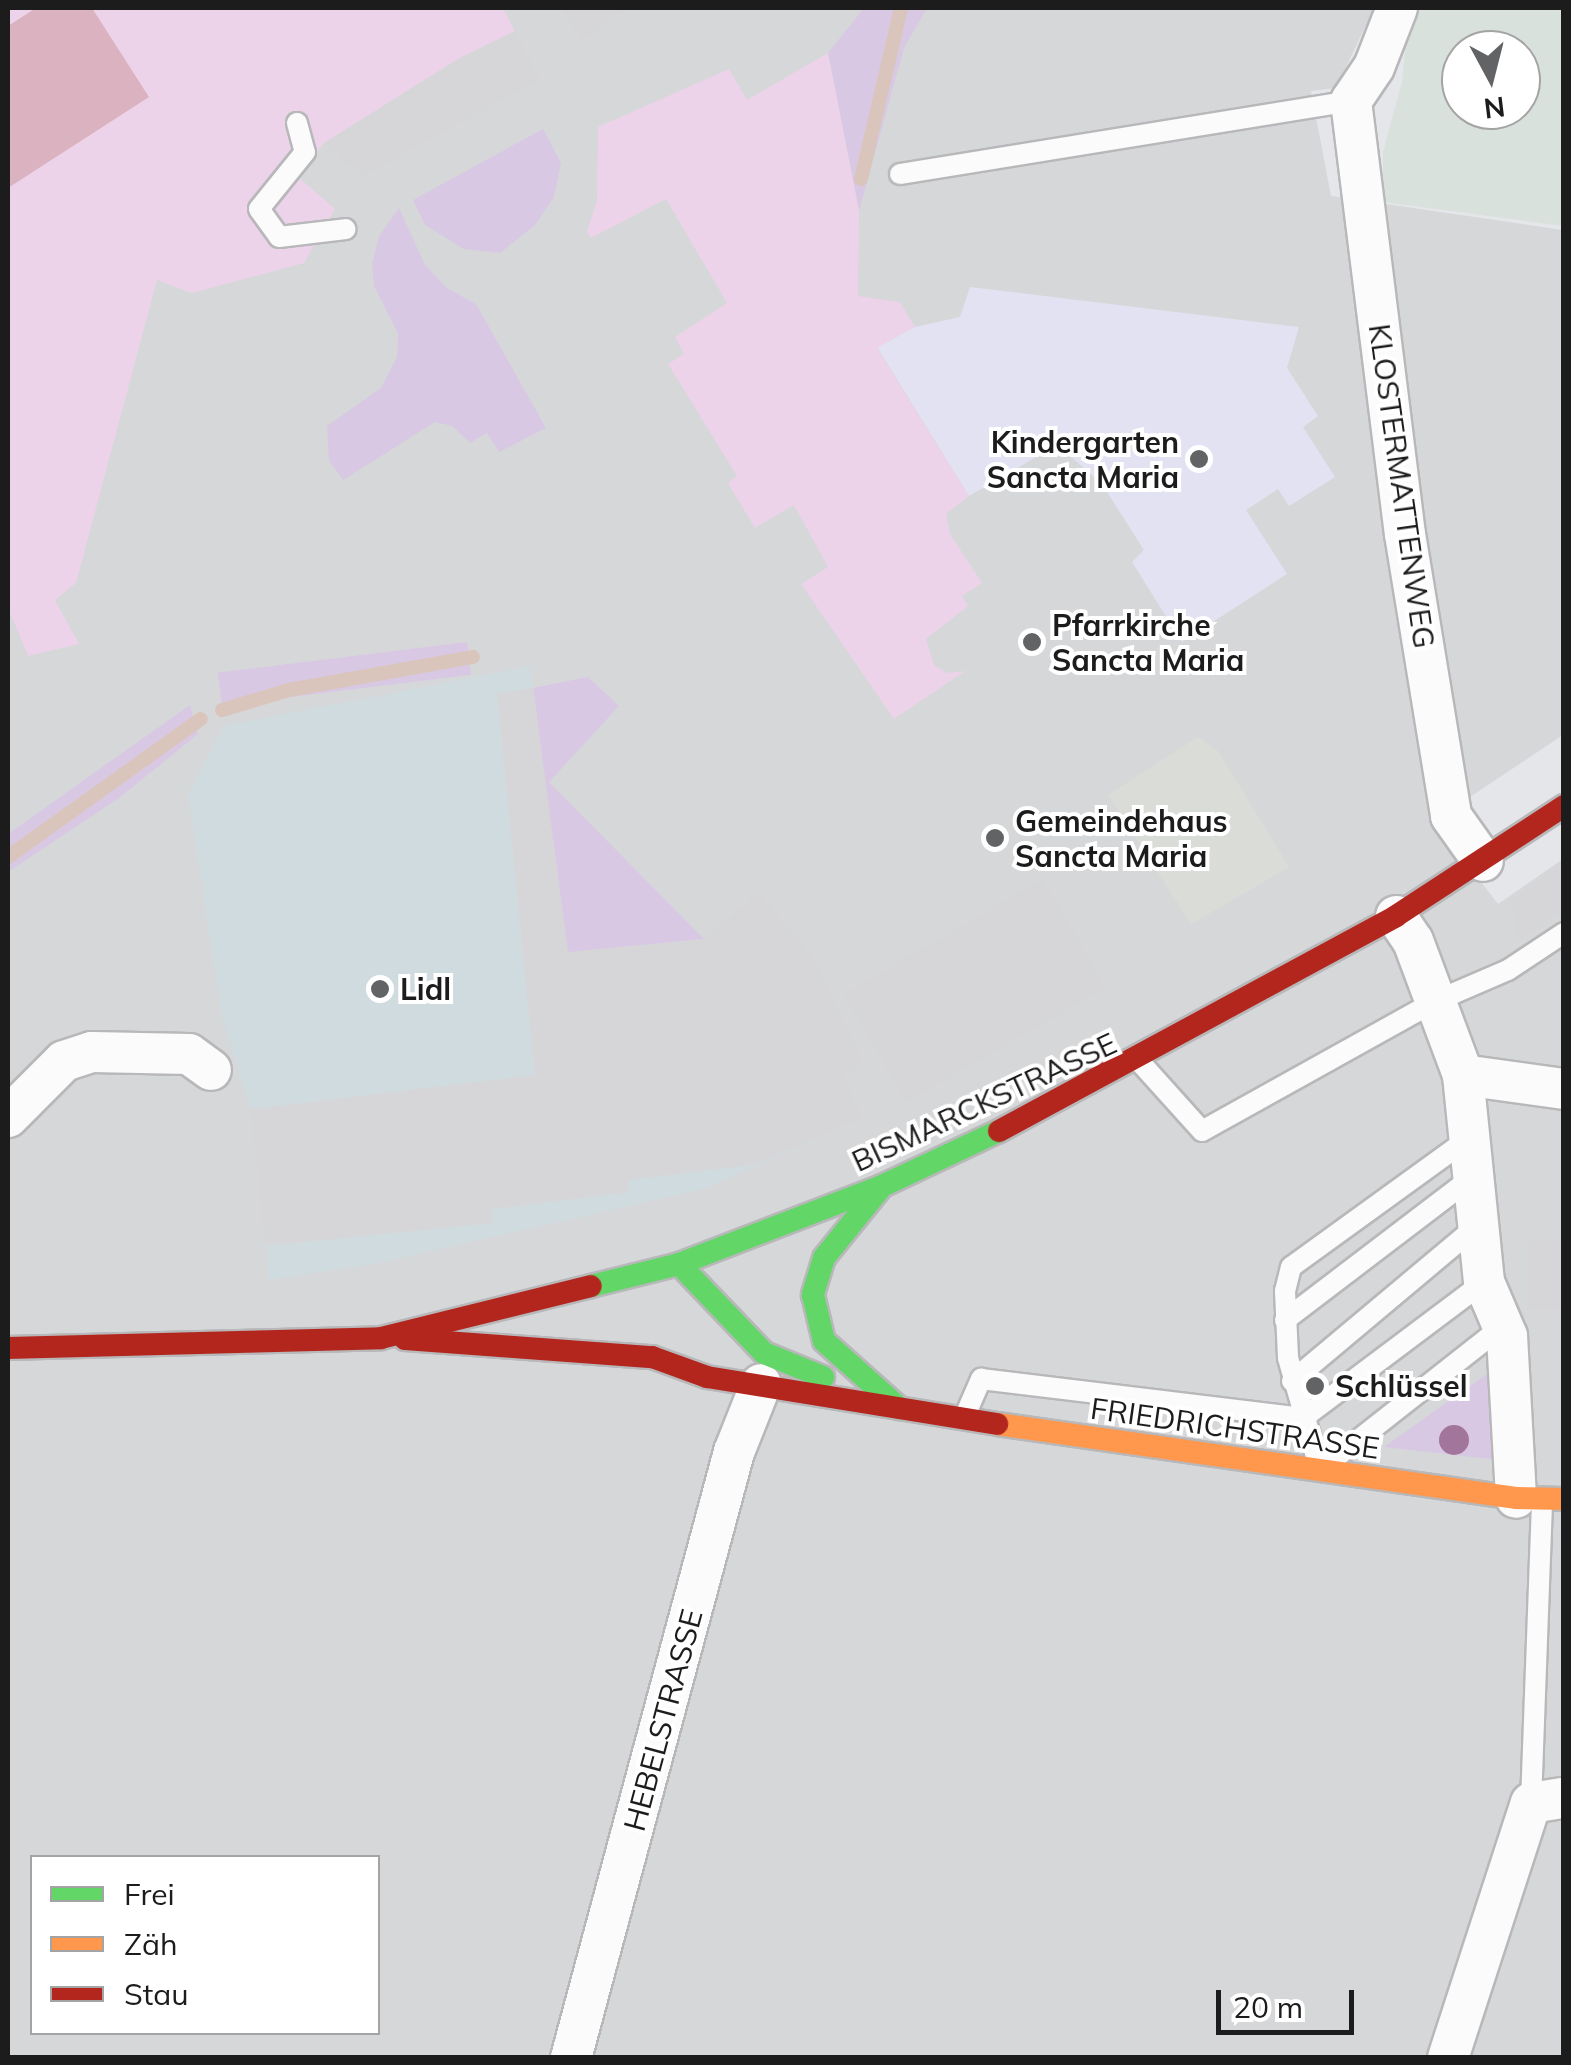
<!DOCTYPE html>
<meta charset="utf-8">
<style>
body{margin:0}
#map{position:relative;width:1571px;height:2065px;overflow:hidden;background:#e5e6ea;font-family:Mulish,sans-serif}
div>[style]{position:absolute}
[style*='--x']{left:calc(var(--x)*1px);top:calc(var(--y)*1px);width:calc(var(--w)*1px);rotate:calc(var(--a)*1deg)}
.residential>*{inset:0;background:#d6d7d9}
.commercial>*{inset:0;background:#d0dbdf}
.industrial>*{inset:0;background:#d9e1dd}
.education>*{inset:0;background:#e3e2f3}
.grass>*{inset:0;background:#d8c8e4;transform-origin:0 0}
.park>*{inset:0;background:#ecd3e9}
.pitch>*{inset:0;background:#dbb3c0}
.parking>*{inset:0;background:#d6d6d8;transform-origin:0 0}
.plaza>*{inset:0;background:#dadcd8}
.stream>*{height:14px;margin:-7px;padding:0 7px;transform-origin:7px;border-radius:7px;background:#dac5bc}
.roads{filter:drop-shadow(2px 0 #b8b8ba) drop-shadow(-2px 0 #b8b8ba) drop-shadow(0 2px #b8b8ba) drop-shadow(0 -2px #b8b8ba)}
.lane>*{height:20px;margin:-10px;padding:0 10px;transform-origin:10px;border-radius:10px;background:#fbfbfc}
.street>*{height:40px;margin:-20px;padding:0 20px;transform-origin:20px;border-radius:20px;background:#fbfbfc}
.fast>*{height:22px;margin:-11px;padding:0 11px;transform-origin:11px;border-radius:11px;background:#63d668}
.slow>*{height:22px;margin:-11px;padding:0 11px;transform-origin:11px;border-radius:11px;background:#ff974d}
.jam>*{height:22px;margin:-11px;padding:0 11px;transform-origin:11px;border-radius:11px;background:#b3261e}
.trees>*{width:30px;height:30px;margin:-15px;border-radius:50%;background:#a2759c}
.dots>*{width:28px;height:28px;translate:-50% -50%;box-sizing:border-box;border:5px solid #fff;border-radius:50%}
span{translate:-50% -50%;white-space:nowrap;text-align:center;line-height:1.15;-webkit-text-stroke:8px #fff;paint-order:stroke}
.poi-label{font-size:30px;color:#1c1c1c;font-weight:700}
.right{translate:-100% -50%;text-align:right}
.left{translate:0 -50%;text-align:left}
.street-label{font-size:30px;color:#1c1c1c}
.frame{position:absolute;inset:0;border:10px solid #1c1c1c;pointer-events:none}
.legend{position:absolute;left:30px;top:1855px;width:350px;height:180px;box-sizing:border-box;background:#fff;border:2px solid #a4a4a4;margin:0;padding:12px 18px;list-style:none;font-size:30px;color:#1c1c1c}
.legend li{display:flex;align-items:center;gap:20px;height:50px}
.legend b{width:50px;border:2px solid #a4a4a4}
.north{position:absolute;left:1441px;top:30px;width:100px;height:100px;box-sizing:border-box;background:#fff;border:2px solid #a4a4a4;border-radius:50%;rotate:173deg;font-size:28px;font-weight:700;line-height:40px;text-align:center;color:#1c1c1c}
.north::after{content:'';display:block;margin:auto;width:35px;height:45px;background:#626364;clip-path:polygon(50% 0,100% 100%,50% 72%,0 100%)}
.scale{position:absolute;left:1216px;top:1990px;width:138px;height:45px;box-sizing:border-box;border:5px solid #1c1c1c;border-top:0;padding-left:12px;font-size:30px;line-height:35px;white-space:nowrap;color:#1c1c1c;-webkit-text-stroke:8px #fff;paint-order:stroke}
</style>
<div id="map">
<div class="residential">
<i style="clip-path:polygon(evenodd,469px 8px,1374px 8px,1336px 88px,1311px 91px,1331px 196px,1563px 230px,1563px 735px,1434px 821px,1498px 904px,1563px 859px,1563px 2057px,8px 2057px,8px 343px,469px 8px,32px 1858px,378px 1858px,378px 2032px,32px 2032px,32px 1858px)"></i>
</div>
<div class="commercial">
<i style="clip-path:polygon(530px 666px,568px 952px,704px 939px,759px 892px,812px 956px,864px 1064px,843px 1075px,863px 1118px,704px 1189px,374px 1264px,269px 1280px,251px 1109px,222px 1018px,188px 794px,224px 726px)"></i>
</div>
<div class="industrial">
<i style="clip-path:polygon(evenodd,1409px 8px,1563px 8px,1563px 226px,1383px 202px,1383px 152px,1402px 82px,1409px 8px,1461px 50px,1521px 50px,1521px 110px,1461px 110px,1461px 50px)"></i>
</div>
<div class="education">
<i style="clip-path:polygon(970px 287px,1299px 327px,1287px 368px,1318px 416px,1303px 427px,1335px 477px,1289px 506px,1278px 489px,1246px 510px,1287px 574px,1182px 642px,1132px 562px,1144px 550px,1102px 484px,1068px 454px,1050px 449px,969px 496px,877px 347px,915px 327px,960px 317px)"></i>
</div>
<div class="grass">
<i style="clip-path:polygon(864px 8px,927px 8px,904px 48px,859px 211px,828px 53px)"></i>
<i style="clip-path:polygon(543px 129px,561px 163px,554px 197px,535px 225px,500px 253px,464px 249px,425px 225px,413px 200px)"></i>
<i style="clip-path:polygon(399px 208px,425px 265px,447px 288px,476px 304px,546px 428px,499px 452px,487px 433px,470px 443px,452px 426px,435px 422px,343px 480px,329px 460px,327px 426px,381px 388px,397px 357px,398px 334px,374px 286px,372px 264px,379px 236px)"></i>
<i style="left:467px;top:642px;width:33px;height:251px;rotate:83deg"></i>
<i style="clip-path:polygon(588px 677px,619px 706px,549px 782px,704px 939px,568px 953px,533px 688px)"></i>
<i style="clip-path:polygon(190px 705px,198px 734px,119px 798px,8px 872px,8px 834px)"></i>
<i style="clip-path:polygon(1494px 1369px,1499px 1460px,1384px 1447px)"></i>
</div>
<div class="park">
<i style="clip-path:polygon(8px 8px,503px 8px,515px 31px,458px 59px,324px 143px,297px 176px,335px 209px,304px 263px,192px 293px,157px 280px,76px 583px,55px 600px,79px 644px,28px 656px,8px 608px)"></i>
<i style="clip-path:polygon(828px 53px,859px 211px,858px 296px,900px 302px,915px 327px,877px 348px,969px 496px,946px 514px,950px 534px,982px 583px,962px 596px,968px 606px,926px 639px,934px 665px,947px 673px,965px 671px,894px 719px,801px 584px,828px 567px,794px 505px,755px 528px,728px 483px,737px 476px,668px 364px,684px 354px,675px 337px,727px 303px,666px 199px,591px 238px,587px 232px,597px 200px,598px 127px,729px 69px,747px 100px)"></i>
</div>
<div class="pitch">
<i style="clip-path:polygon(36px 8px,92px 8px,149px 97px,8px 188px,8px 26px)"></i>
</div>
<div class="parking">
<i style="clip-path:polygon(561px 8px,625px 8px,581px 41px)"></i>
<i style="clip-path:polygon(515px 31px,540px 79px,363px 176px,324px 143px,458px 59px)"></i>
<i style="clip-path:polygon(533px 688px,568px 952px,704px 939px,759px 892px,812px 956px,864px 1064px,843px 1075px,863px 1118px,757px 1164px,628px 1180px,629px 1192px,491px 1209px,492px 1223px,265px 1246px,251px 1109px,535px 1075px,497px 693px)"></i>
<i style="clip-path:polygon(1563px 863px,1563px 910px,1518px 941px,1511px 899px)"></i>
<i style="left:1043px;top:879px;width:125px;height:230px;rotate:60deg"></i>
<i style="left:1563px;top:1241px;width:69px;height:35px;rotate:90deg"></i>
</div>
<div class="plaza">
<i style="clip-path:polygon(1198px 737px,1218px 751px,1289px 867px,1191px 924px,1108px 795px)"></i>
</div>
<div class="stream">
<i style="--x:861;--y:179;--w:176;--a:-76.8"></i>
<i style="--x:222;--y:710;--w:70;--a:-16.6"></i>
<i style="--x:289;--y:690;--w:187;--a:-10.2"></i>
<i style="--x:8;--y:857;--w:237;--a:-35.6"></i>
</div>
<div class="roads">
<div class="lane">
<i style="--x:297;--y:123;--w:30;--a:75"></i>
<i style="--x:305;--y:152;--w:73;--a:128.9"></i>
<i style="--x:259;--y:209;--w:34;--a:54"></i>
<i style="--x:279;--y:237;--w:67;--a:-6.8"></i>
<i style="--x:900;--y:174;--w:457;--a:-9.2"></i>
<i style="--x:1139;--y:1061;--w:94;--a:48"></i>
<i style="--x:1202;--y:1131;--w:268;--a:-29.1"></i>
<i style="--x:1436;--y:1001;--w:78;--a:-23.3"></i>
<i style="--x:1508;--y:970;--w:67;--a:-33.5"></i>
<i style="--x:1472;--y:1136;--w:223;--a:144.1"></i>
<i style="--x:1291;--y:1267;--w:25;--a:104"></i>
<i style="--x:1285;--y:1291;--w:67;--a:87.4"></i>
<i style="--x:1288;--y:1358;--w:116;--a:74.1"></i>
<i style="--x:1320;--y:1470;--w:233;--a:-38.2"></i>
<i style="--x:1285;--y:1320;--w:238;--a:-37.3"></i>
<i style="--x:1292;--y:1381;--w:243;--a:-40"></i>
<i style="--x:964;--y:1418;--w:43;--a:-66.4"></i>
<i style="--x:981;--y:1379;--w:324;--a:6.9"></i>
<i style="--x:1303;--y:1418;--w:226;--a:-36.9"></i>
<i style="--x:1531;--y:1803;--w:303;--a:-87.9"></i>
</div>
<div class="street">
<i style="--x:1397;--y:8;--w:63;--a:111.3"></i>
<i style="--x:1374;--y:67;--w:41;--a:124.1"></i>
<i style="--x:1351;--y:101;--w:436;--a:82.9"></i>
<i style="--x:1405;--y:534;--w:286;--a:80.7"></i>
<i style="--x:1451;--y:816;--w:55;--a:54.6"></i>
<i style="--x:1396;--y:916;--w:30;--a:56"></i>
<i style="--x:1413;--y:941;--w:143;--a:69.5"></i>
<i style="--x:1463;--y:1075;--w:208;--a:84.2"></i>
<i style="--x:1484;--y:1282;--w:59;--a:66.9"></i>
<i style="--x:1507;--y:1336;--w:162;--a:86.8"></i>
<i style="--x:1463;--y:1075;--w:102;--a:7.9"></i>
<i style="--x:8;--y:1117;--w:79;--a:-45"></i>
<i style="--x:64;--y:1061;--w:29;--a:-18"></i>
<i style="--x:92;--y:1052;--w:97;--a:1.2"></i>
<i style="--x:189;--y:1054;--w:27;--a:36"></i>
<i style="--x:571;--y:2058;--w:628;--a:-74.95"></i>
<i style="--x:734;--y:1452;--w:73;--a:-68.3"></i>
<i style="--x:1448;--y:2058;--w:268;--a:-72"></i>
<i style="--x:1531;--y:1803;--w:33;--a:-9"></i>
</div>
<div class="fast">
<i style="--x:882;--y:1186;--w:92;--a:128.9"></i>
<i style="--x:824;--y:1258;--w:39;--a:107"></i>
<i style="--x:813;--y:1295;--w:47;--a:76.6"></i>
<i style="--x:824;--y:1341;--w:101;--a:41.8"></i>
<i style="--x:679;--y:1264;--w:123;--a:46.3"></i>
<i style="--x:764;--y:1353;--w:64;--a:22.1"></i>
<i style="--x:591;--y:1286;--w:91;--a:-14"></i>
<i style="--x:679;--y:1264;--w:217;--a:-21"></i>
<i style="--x:882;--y:1186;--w:129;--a:-25.2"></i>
</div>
<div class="slow">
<i style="--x:997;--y:1424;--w:524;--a:8.11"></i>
<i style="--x:1516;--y:1498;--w:48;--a:1.2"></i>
</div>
<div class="jam">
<i style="--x:999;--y:1131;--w:451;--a:-28.4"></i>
<i style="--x:1396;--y:916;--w:201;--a:-33.2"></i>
<i style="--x:405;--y:1339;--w:248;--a:4.2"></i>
<i style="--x:652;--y:1357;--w:59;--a:20"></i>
<i style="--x:707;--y:1377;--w:294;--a:9.2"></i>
<i style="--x:8;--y:1348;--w:373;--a:-1.5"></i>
<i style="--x:381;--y:1338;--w:216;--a:-13.9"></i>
</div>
</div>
<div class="trees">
<i style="left:1454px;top:1440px"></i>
</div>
<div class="dots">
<i style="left:1199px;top:459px;background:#626364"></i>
<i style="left:1032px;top:642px;background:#626364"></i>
<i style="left:995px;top:838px;background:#626364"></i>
<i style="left:380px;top:989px;background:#626364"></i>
<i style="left:1315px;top:1386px;background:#626364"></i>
</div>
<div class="poi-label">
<span class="right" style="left:1179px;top:459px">Kindergarten<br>Sancta Maria</span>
<span class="left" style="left:1052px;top:642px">Pfarrkirche<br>Sancta Maria</span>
<span class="left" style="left:1015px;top:838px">Gemeindehaus<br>Sancta Maria</span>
<span class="left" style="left:400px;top:989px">Lidl</span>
<span class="left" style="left:1335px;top:1386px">Schlüssel</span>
</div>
<div class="street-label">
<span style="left:1402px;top:486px;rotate:82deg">KLOSTERMATTENWEG</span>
<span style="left:984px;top:1102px;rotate:-25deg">BISMARCKSTRASSE</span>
<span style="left:1235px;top:1428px;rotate:8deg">FRIEDRICHSTRASSE</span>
<span style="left:663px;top:1720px;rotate:-75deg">HEBELSTRASSE</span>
</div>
<div class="frame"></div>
<ul class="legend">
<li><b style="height:12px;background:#63d668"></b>Frei</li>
<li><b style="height:12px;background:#ff974d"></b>Zäh</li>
<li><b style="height:12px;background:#b3261e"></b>Stau</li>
</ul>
<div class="north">N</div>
<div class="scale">20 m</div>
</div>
